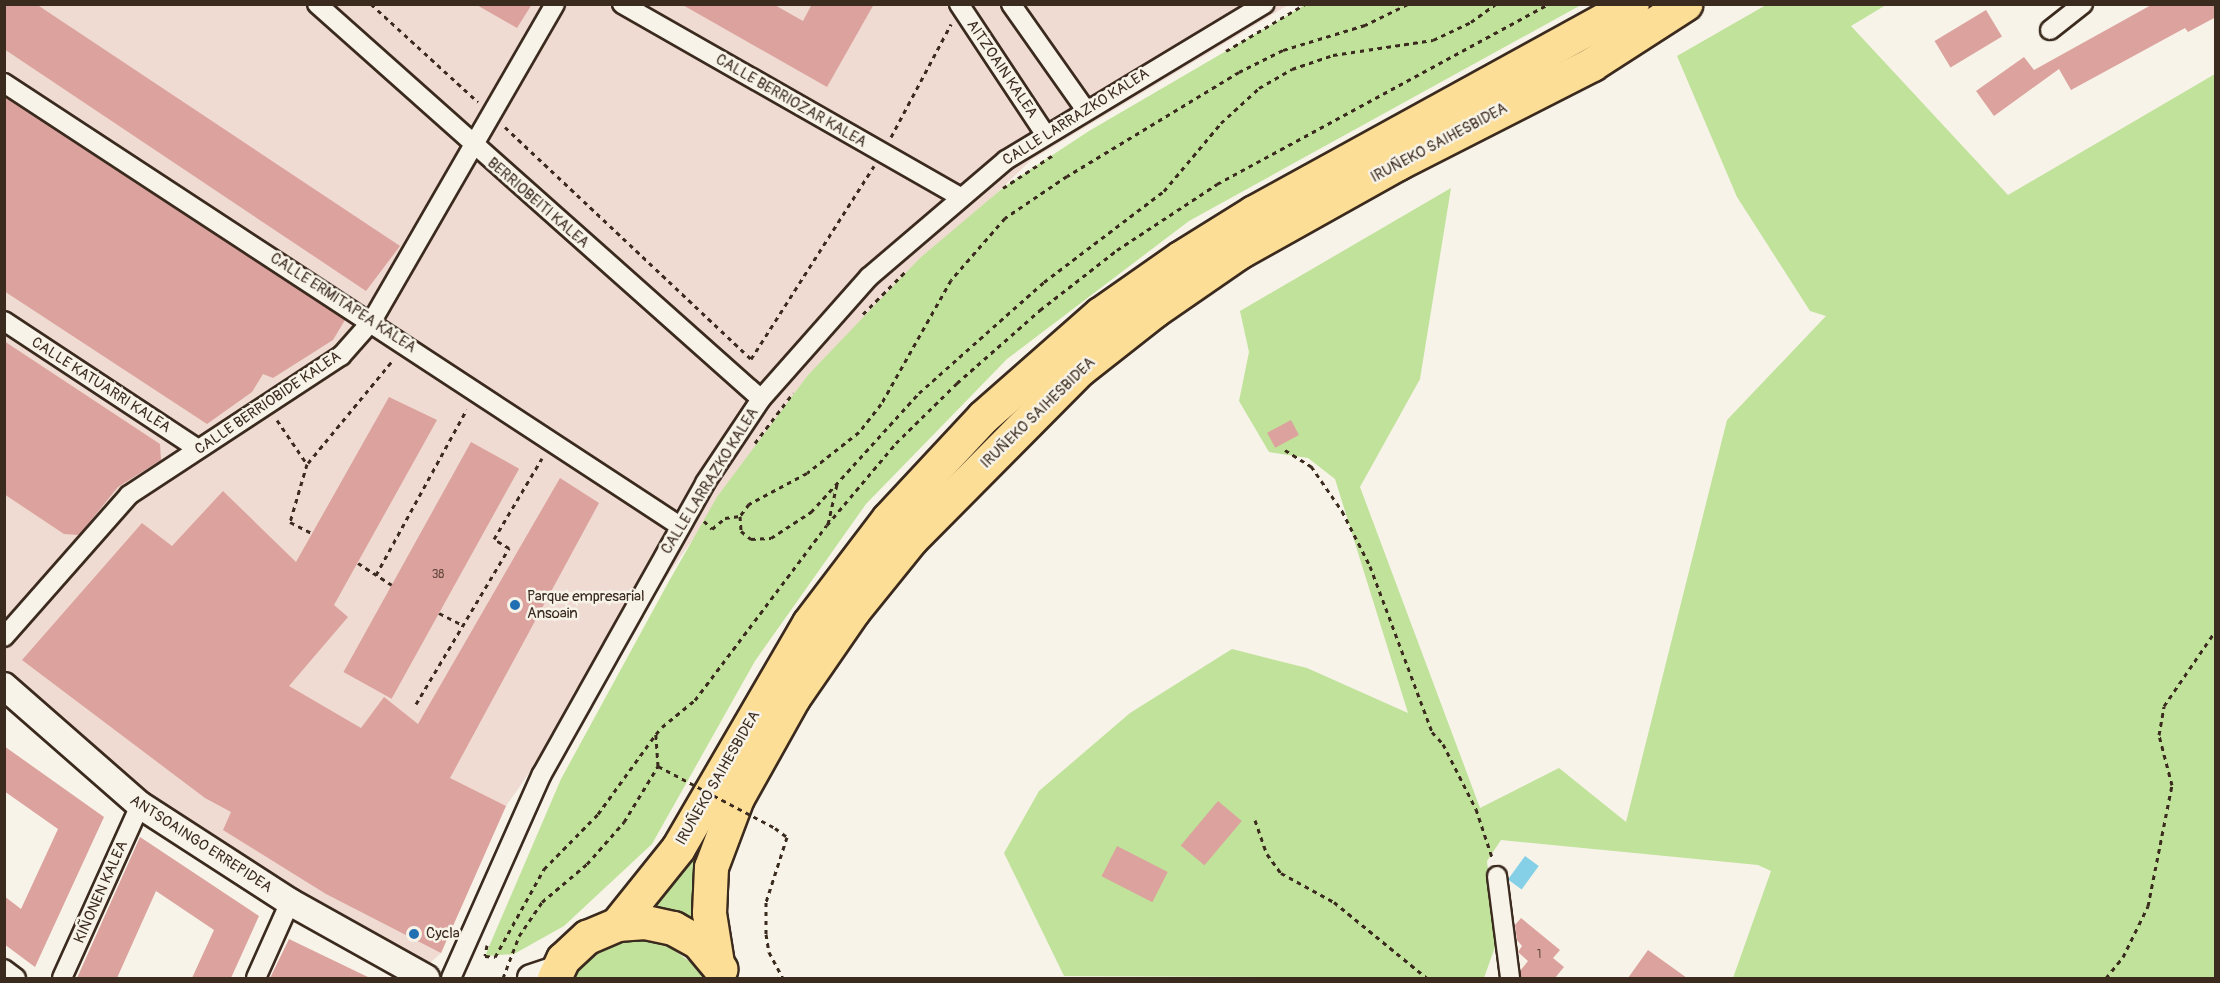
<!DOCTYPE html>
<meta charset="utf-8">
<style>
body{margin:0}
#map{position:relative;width:2220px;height:983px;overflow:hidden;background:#f7f3e8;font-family:Pangolin,sans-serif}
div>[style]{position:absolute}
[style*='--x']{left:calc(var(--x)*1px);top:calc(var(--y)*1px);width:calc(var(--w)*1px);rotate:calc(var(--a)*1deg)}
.built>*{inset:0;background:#efdbd2}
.green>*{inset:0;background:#c1e29b}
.water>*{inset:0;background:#86d0e7;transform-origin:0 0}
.building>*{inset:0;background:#dca29d;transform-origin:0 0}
.path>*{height:3px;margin-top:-1.5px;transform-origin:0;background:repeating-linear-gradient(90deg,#3b2a1e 0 4.5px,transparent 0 9px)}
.roads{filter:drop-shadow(2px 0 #3b2a1e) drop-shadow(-2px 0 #3b2a1e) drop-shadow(0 2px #3b2a1e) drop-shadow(0 -2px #3b2a1e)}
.street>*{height:18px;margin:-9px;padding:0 9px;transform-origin:9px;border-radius:9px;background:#f7f3e8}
.secondary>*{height:26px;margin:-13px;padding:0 13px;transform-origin:13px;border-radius:13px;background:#f7f3e8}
.highway>*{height:33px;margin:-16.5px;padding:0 16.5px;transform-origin:16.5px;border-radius:16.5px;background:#fdde96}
.path-bridge>*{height:3px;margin-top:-1.5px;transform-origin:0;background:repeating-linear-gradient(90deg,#3b2a1e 0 4.5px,transparent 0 9px)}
.dots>*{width:16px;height:16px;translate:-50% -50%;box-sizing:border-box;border:3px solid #f7f3e8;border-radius:50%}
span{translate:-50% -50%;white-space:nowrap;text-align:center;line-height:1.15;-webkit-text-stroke:5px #f7f3e8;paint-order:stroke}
.number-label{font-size:12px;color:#63483e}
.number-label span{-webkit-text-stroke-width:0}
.street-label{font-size:15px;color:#3b2a1e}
.poi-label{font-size:15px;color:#3b2a1e}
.left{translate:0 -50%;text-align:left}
.frame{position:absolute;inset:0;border:6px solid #3b2a1e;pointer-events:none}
</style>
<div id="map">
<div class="built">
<i style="clip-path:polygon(4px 5px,1288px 5px,1031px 160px,808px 375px,506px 806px,441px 953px,418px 974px,116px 787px,5px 686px)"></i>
</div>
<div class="green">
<i style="clip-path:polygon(1305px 5px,1581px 5px,1189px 221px,1007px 359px,866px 504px,755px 661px,652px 844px,564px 926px,514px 954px,485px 956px,561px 779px,668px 583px,717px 497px,808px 375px,920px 258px,1004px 187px,1089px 131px)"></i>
<i style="clip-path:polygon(1766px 5px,1886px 5px,1851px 26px,2008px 195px,2215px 74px,2215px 978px,1733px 978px,1771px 871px,1758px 865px,1501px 840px,1487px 861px,1495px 947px,1484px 978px,1064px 976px,1004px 853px,1039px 791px,1130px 713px,1232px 649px,1307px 668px,1408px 713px,1335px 479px,1308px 458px,1269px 452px,1239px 401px,1249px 352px,1240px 311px,1451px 188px,1420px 379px,1360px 487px,1480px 808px,1559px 768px,1626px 822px,1727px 420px,1826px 316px,1810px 311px,1737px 197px,1677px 56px)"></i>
<i style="clip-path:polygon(711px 820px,696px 920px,650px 904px)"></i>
<i style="clip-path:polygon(625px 941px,649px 941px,671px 948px,690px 962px,703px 978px,573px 978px,584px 963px,603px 949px)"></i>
</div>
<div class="water">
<i style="left:1525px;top:856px;width:17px;height:29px;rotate:36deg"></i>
</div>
<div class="building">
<i style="clip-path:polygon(4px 4px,36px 4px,400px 246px,366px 291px,4px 49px)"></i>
<i style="clip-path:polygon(475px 4px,532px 4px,517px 28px)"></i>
<i style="clip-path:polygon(681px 4px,773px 4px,803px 21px,812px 4px,874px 4px,827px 87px)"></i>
<i style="clip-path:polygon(2153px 4px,2216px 4px,2216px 17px,2188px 32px,2185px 28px,2071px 90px,2059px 69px,1994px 116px,1976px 91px,2024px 57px,2034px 70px)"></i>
<i style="left:1986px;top:10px;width:31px;height:60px;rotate:59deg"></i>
<i style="clip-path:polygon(4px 97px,345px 320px,333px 340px,273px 378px,263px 374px,252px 392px,207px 424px,4px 291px)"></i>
<i style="clip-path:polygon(4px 341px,160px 444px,161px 460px,118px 487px,79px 535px,64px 534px,4px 494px)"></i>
<i style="clip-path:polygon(389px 397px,437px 420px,334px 605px,348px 617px,289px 686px,361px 728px,384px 697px,418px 724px,560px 478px,599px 503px,450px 778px,506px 806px,441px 953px,326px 894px,223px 830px,231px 812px,205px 798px,22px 660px,142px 523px,172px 546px,223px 491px,296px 562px)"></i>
<i style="left:1291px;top:420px;width:17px;height:27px;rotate:62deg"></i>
<i style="left:471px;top:442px;width:55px;height:263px;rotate:29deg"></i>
<i style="clip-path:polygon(4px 746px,104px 817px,35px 967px,4px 944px,4px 896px,21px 909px,58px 829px,4px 791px)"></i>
<i style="left:1218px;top:801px;width:31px;height:58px;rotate:40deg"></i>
<i style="clip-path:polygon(140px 837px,259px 916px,231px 978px,192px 978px,214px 930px,156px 891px,117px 978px,77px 978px)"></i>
<i style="left:1117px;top:846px;width:57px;height:34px;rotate:27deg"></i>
<i style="clip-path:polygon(1521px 918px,1560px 950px,1553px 958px,1564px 967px,1555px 978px,1521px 978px,1520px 971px,1528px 961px,1518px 952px,1522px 946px,1517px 940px,1515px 925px)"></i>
<i style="clip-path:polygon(289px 939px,370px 978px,270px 978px)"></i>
<i style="clip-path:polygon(1648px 950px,1687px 978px,1628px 978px)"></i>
</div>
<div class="path">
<i style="--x:371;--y:4;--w:145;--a:42.5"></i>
<i style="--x:1408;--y:4;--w:48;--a:154"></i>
<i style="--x:1365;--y:25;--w:86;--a:163"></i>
<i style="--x:1283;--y:50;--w:49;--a:153.4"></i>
<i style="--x:1239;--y:72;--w:201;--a:148.8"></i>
<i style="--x:1067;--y:176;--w:75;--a:145.9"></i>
<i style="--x:1005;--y:218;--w:82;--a:131.1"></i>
<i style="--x:951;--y:280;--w:142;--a:119.4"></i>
<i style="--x:881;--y:404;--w:36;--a:128"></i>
<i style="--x:859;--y:432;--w:66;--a:141.7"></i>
<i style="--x:807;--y:473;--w:66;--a:151.9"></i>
<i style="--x:749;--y:504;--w:15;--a:127"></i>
<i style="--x:740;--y:516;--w:15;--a:86"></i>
<i style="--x:741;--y:531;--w:13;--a:39"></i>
<i style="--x:751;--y:539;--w:20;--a:-3"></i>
<i style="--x:771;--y:538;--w:48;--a:-33"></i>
<i style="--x:811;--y:512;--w:161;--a:-47.8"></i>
<i style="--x:919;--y:393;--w:167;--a:-41.6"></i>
<i style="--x:1044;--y:282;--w:151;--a:-37.2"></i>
<i style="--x:1164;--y:191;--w:89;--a:-50"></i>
<i style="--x:1221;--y:123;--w:52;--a:-42.6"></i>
<i style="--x:1259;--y:88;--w:38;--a:-30"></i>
<i style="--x:1292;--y:69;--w:43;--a:-18.9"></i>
<i style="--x:1333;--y:55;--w:101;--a:-8.5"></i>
<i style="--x:1433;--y:40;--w:42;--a:-25.3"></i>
<i style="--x:1471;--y:22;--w:31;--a:-36"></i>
<i style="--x:1226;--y:51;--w:92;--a:-30.7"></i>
<i style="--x:505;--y:127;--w:338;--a:43.3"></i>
<i style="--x:751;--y:359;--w:229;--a:-57.5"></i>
<i style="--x:891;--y:137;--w:128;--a:-62"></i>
<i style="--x:1003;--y:188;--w:60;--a:-33.4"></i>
<i style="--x:863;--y:314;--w:62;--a:-45"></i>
<i style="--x:277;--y:420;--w:53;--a:55.7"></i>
<i style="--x:307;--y:464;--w:60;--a:106.3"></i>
<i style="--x:290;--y:522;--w:25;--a:27"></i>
<i style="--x:755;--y:443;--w:63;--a:-52.8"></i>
<i style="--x:1285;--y:450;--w:31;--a:32"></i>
<i style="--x:1311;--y:466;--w:55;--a:55.4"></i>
<i style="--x:1342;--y:511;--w:62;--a:63"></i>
<i style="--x:1370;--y:566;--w:177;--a:69.5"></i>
<i style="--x:1432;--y:732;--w:16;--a:47"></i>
<i style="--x:1443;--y:744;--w:73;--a:63.1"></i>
<i style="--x:1476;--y:809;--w:54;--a:71.6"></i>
<i style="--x:308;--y:463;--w:134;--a:-50.5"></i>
<i style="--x:704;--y:521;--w:11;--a:45"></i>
<i style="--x:712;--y:529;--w:17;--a:-40"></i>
<i style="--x:725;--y:518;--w:15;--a:-8"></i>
<i style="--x:828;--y:524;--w:41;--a:-77.3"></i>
<i style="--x:358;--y:563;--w:40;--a:32.9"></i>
<i style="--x:376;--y:575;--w:189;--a:-61.3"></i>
<i style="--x:439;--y:613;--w:27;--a:27"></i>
<i style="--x:416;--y:704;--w:182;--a:-59.2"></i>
<i style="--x:509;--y:548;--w:17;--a:-149"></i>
<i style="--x:494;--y:539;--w:94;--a:-59.3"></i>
<i style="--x:1255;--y:820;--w:36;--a:71"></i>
<i style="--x:1267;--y:854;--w:24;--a:54"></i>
<i style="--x:1281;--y:873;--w:60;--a:28.7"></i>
<i style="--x:1334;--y:902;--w:120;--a:39.3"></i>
<i style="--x:775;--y:828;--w:15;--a:37"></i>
<i style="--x:787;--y:837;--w:68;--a:107.9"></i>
<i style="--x:766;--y:902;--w:32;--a:90"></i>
<i style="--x:766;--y:934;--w:18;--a:81"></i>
<i style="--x:769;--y:952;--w:30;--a:62"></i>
<i style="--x:487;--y:945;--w:11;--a:100"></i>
<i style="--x:485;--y:956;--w:10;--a:6"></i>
<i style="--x:495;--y:957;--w:101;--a:-60.9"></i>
<i style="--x:544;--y:869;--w:77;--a:-45.5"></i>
<i style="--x:598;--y:814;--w:99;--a:-54.1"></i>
<i style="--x:503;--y:978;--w:45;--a:-69.1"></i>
<i style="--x:519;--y:936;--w:41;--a:-55.9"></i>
<i style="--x:542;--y:902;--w:59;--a:-40.2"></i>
<i style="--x:587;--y:864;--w:56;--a:-48.6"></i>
<i style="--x:624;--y:822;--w:66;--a:-58.7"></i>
<i style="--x:658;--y:766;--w:32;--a:-94"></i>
<i style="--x:656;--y:734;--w:9;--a:-49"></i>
<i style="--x:662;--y:727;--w:43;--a:-39.3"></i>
<i style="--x:695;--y:700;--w:219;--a:-53"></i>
<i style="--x:827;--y:525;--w:107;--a:-49.9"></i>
<i style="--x:896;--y:443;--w:86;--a:-44.5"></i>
<i style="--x:957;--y:383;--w:111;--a:-41.3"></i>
<i style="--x:1040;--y:310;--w:98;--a:-37.9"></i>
<i style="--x:1117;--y:250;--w:120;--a:-33.4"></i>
<i style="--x:1217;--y:184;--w:377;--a:-28.5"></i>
<i style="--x:2106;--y:978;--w:27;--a:-51"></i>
<i style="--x:2123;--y:957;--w:57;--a:-63.9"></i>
<i style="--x:2148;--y:906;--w:123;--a:-78.8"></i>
<i style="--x:2172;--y:785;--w:52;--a:-104.6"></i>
<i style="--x:2159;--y:735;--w:29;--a:-80"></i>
<i style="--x:2164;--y:706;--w:92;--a:-55.6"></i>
</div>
<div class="roads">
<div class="street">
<i style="--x:317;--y:4;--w:594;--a:41.66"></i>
<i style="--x:622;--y:4;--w:390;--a:29.7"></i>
<i style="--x:959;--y:4;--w:156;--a:56.5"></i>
<i style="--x:1011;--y:4;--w:128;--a:54.8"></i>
<i style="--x:2050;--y:30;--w:42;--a:-38.2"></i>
<i style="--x:4;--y:83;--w:808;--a:33.24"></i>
<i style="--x:4;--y:321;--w:232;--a:33.4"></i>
<i style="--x:4;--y:637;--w:189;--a:-48.6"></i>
<i style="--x:129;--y:495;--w:254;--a:-33.3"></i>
<i style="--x:341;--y:356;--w:47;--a:-48.5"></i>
<i style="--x:372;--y:321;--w:366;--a:-60"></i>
<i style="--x:1497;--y:876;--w:103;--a:82.7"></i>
<i style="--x:4;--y:969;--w:15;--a:37"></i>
<i style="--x:62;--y:978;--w:190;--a:-65.7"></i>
<i style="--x:256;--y:978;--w:83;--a:-65.9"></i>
<i style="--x:451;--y:978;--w:223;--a:-66"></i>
<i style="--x:542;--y:774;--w:334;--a:-60.7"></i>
<i style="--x:705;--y:483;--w:101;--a:-56.3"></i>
<i style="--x:761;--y:399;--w:163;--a:-48.5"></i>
<i style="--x:869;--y:277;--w:180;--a:-40.5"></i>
<i style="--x:1006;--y:160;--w:302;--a:-31.1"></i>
</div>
<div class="secondary">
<i style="--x:4;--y:686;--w:181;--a:41.2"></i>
<i style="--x:140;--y:805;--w:179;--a:32.9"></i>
<i style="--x:290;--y:902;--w:156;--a:29.2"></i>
<i style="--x:531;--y:978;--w:26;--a:-18"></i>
</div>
<div class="highway">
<i style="--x:617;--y:924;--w:97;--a:-51.2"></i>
<i style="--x:678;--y:848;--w:260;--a:-59.8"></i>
<i style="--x:809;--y:623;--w:131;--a:-52.8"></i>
<i style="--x:888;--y:519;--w:139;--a:-47"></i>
<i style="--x:983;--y:417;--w:156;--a:-41.4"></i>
<i style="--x:1100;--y:314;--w:98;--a:-35"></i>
<i style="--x:1180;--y:258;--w:87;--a:-31.9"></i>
<i style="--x:1254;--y:212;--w:431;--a:-28.8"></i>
<i style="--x:717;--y:963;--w:51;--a:-99.1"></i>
<i style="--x:709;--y:913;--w:46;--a:-87.5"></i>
<i style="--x:711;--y:867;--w:74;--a:-69.4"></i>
<i style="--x:737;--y:798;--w:115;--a:-60.8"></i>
<i style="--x:793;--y:698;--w:106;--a:-55.4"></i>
<i style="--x:853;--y:611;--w:92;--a:-51.1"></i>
<i style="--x:911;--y:539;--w:240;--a:-45.2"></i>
<i style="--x:1080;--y:369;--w:95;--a:-38.2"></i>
<i style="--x:1155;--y:310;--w:102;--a:-34.6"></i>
<i style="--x:1239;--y:252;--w:182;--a:-29.2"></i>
<i style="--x:1398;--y:163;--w:218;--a:-27"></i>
<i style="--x:1592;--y:64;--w:111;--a:-32.8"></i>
<i style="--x:554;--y:978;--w:21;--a:-65"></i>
<i style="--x:563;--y:959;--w:33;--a:-43"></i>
<i style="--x:587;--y:937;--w:33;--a:-23"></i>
<i style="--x:617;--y:924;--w:28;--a:-4"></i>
<i style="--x:645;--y:922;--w:29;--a:12"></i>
<i style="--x:673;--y:928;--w:29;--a:29"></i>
<i style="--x:698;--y:942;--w:35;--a:50"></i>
</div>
</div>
<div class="path-bridge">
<i style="--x:658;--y:766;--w:132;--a:27.9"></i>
</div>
<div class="dots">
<i style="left:515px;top:605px;background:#1f6fb2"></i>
<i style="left:414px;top:934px;background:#1f6fb2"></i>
</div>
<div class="number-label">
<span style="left:438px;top:575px">38</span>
<span style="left:1539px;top:955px">1</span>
</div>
<div class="street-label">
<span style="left:1002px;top:69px;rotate:56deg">AITZOAIN KALEA</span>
<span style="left:791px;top:101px;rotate:30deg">CALLE BERRIOZAR KALEA</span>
<span style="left:1076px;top:117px;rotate:-32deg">CALLE LARRAZKO KALEA</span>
<span style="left:1439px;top:143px;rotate:-28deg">IRUÑEKO SAIHESBIDEA</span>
<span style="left:538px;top:203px;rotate:41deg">BERRIOBEITI KALEA</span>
<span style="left:343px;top:303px;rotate:33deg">CALLE ERMITAPEA KALEA</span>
<span style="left:101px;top:385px;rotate:33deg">CALLE KATUARRI KALEA</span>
<span style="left:268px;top:403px;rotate:-34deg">CALLE BERRIOBIDE KALEA</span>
<span style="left:1038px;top:413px;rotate:-44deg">IRUÑEKO SAIHESBIDEA</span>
<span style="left:710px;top:481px;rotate:-58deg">CALLE LARRAZKO KALEA</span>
<span style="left:718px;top:778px;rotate:-60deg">IRUÑEKO SAIHESBIDEA</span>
<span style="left:201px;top:844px;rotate:33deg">ANTSOAINGO ERREPIDEA</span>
<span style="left:101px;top:892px;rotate:-66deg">KIÑONEN KALEA</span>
</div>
<div class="poi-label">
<span class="left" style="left:527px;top:605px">Parque empresarial<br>Ansoain</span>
<span class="left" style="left:426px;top:934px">Cycla</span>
</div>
<div class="frame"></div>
</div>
